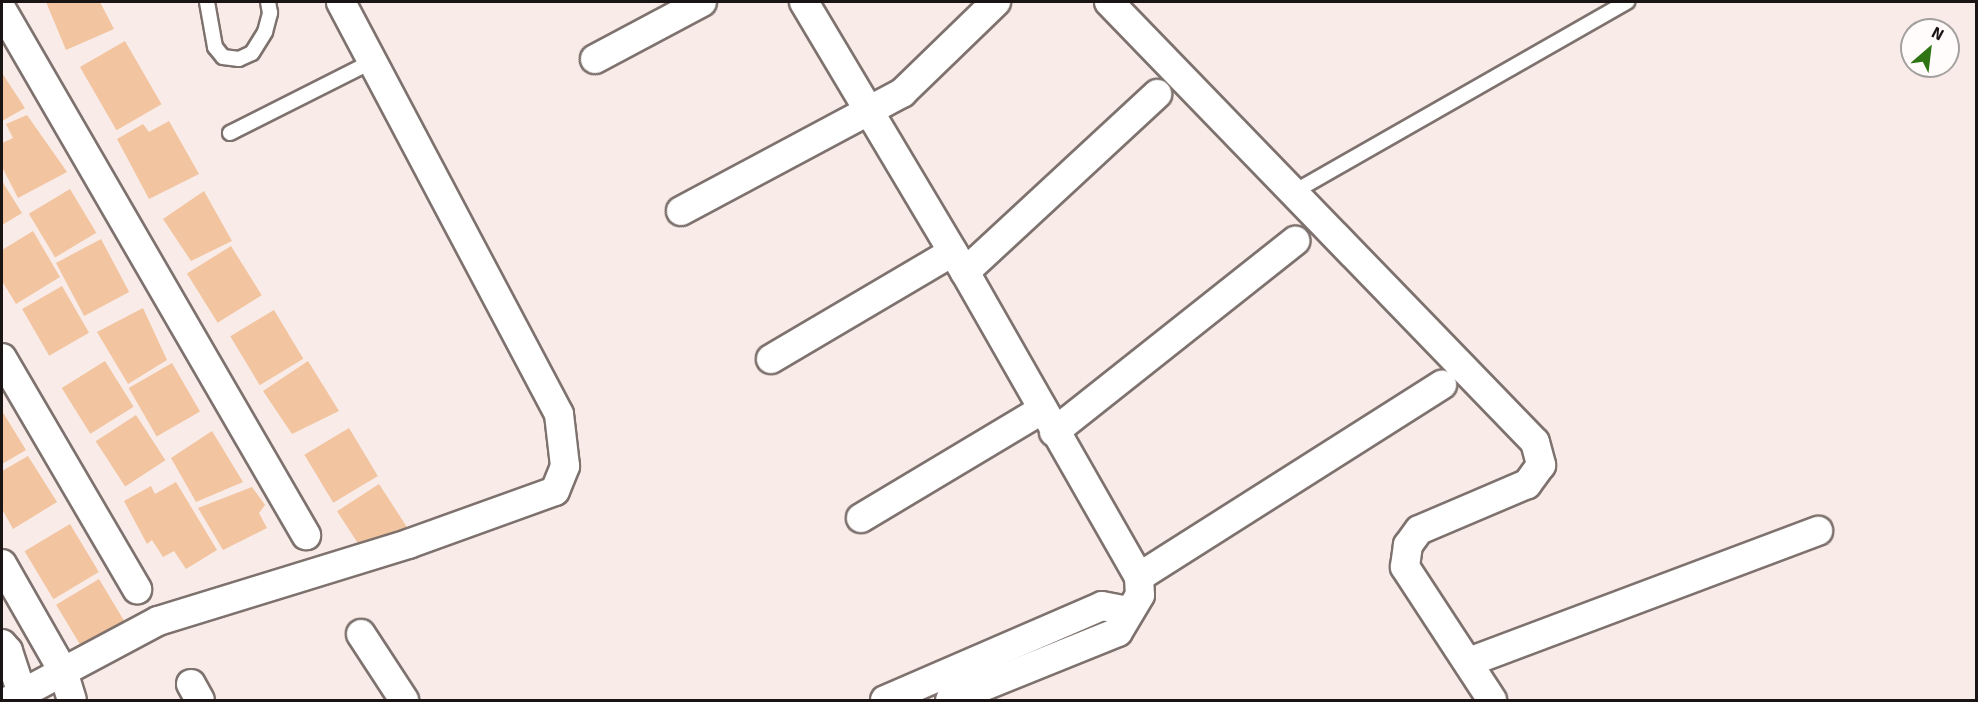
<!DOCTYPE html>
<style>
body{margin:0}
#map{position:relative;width:1978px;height:702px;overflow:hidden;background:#f9ece8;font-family:Signika,sans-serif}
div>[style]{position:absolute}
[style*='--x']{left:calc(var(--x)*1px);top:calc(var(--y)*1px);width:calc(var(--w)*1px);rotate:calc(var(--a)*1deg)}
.building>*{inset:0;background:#f2c49f;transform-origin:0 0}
.roads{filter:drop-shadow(2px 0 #7e726e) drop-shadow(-2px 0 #7e726e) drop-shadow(0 2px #7e726e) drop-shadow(0 -2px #7e726e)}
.lane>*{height:14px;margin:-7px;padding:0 7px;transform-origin:7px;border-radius:7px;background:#fff}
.street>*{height:28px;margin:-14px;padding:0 14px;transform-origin:14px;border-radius:14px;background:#fff}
span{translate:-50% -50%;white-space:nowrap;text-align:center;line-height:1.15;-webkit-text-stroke:4.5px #fffcfb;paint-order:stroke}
.frame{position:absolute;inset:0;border:3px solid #1a1514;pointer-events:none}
.north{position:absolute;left:1900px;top:18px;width:60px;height:60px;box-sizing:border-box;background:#fffcfb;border:2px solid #a3a09f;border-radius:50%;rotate:28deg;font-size:16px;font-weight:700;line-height:24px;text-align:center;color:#1a1514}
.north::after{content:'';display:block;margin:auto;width:21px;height:27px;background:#2e7415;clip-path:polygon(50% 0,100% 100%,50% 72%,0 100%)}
</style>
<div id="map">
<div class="building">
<i style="clip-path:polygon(46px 2px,100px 2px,114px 29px,66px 50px)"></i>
<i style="left:125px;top:41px;width:73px;height:52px;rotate:60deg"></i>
<i style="clip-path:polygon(2px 73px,25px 108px,2px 121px)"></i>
<i style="clip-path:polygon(27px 115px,67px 172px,18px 198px,2px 167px,2px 143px,13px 138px,6px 124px)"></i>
<i style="clip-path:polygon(169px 121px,199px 174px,149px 199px,117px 139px,143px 124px,149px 132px)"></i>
<i style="clip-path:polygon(2px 181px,22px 213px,2px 225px)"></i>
<i style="left:70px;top:189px;width:51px;height:48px;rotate:59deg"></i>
<i style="clip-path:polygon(204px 191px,232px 241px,191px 261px,163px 219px)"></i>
<i style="clip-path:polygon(33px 231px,60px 277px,16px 304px,2px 281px,2px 250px)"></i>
<i style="left:101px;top:239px;width:60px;height:51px;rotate:62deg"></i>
<i style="left:231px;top:246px;width:58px;height:52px;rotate:58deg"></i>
<i style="left:62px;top:286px;width:54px;height:46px;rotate:60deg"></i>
<i style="clip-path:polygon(143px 308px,167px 360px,128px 384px,97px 332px)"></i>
<i style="left:274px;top:310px;width:57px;height:51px;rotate:59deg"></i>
<i style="left:105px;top:361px;width:54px;height:51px;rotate:58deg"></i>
<i style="clip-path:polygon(308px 361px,339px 411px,292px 434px,263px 391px)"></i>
<i style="left:172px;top:363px;width:56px;height:50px;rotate:60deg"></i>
<i style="clip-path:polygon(2px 411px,26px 450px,2px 464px)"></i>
<i style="left:136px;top:415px;width:54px;height:48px;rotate:57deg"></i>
<i style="left:349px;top:428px;width:56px;height:52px;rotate:59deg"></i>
<i style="clip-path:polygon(212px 431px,243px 482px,196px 502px,171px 458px)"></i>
<i style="clip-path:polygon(28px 456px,57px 502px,13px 529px,2px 509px,2px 471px)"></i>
<i style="clip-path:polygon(176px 482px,217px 550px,186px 569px,174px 551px,163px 557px,152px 540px,147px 544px,124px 501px,151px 486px,155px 494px)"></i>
<i style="left:379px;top:484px;width:55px;height:50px;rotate:57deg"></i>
<i style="clip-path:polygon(252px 487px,265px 505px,259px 513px,267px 528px,223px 550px,198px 508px)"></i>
<i style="left:70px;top:524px;width:56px;height:53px;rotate:59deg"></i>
<i style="left:99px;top:579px;width:56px;height:50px;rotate:59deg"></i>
</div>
<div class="roads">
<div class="lane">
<i style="--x:207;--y:2;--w:46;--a:79.9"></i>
<i style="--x:215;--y:47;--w:13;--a:51"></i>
<i style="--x:223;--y:57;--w:16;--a:7"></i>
<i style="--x:239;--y:59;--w:14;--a:-25"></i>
<i style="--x:252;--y:53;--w:25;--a:-58"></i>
<i style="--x:265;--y:32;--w:20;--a:-75"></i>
<i style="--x:270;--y:13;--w:11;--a:-100"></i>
<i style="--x:230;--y:133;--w:160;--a:-26.7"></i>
<i style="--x:1292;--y:193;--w:386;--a:-29.7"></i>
</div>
<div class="street">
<i style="--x:804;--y:2;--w:314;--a:59.2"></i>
<i style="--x:965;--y:272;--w:351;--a:60.3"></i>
<i style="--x:1139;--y:577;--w:18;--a:87"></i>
<i style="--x:1140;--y:595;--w:43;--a:120.7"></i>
<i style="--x:1118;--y:632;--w:181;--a:158"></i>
<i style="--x:1109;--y:2;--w:612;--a:45.93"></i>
<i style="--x:1535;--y:442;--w:24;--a:75"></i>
<i style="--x:1541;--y:465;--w:24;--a:126"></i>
<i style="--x:1527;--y:484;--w:117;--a:156.9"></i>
<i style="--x:1419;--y:530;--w:19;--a:126"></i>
<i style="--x:1408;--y:545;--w:22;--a:98"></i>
<i style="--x:1405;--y:567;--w:159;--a:56.8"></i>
<i style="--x:2;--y:10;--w:607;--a:59.93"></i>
<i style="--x:595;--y:59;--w:121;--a:-28"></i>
<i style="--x:681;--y:211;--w:251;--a:-28.1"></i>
<i style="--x:902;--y:93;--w:131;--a:-44.1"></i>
<i style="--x:965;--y:272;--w:262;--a:-42.8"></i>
<i style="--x:2;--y:358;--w:268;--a:59.7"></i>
<i style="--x:771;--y:359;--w:211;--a:-30.5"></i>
<i style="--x:1054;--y:432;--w:308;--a:-38.4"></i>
<i style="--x:861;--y:518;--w:212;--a:-30.9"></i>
<i style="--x:2;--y:564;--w:123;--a:60.3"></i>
<i style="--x:63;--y:671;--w:30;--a:73"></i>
<i style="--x:1139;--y:577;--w:359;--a:-32.4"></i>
<i style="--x:361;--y:634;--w:79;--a:56.9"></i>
<i style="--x:2;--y:644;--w:9;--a:49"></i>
<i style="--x:8;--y:651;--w:52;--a:71.9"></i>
<i style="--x:1469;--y:662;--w:373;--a:-20.6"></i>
<i style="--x:191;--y:684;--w:18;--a:61"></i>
<i style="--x:10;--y:700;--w:168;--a:-28.1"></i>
<i style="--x:158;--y:621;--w:262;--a:-17.1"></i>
<i style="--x:408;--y:544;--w:156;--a:-19.8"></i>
<i style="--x:555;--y:491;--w:27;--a:-68"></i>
<i style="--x:565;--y:466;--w:52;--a:-96.6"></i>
<i style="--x:559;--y:414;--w:466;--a:-117.9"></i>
<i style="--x:885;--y:700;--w:236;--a:-23.4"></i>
<i style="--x:1102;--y:606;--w:25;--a:11"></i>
</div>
</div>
<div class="frame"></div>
<div class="north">N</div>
</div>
